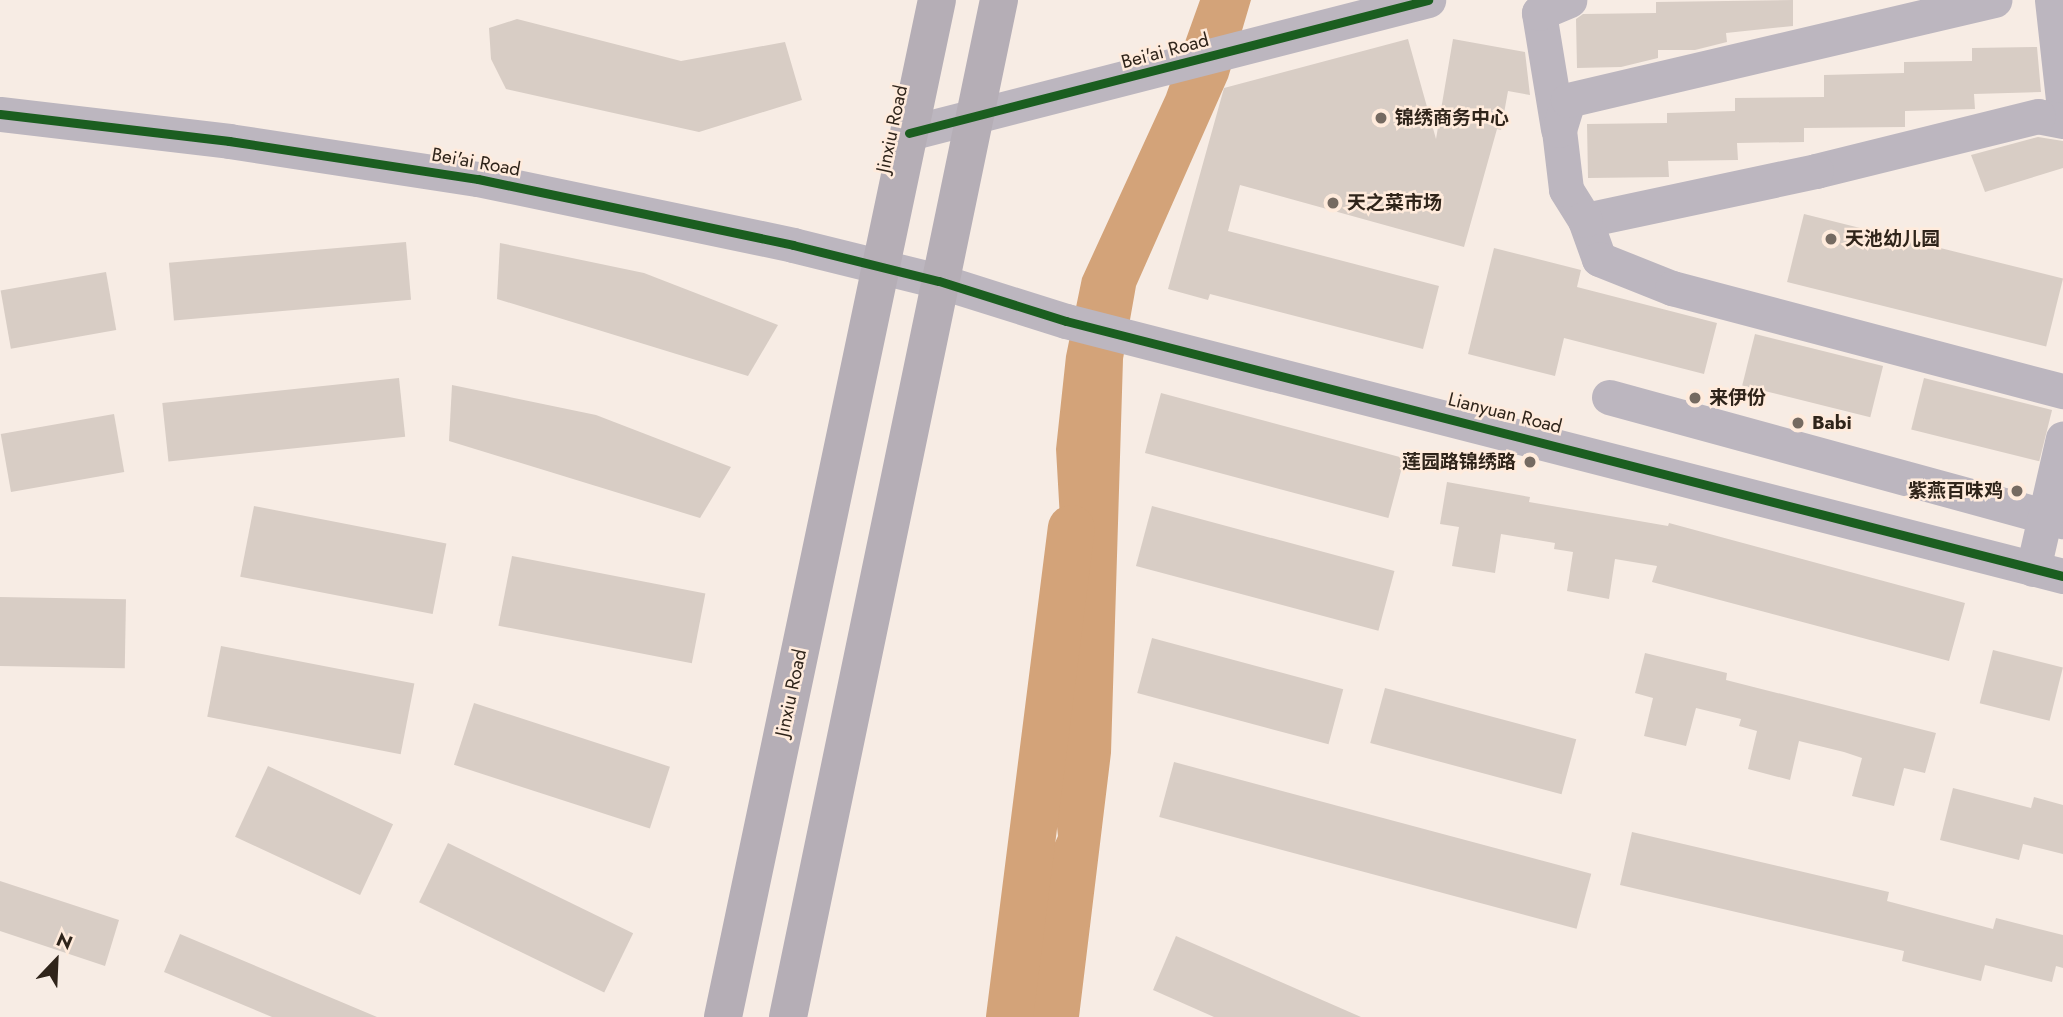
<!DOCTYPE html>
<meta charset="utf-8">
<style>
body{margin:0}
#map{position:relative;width:2063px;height:1017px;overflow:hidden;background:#f7ece4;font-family:Jost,"Noto Sans SC",sans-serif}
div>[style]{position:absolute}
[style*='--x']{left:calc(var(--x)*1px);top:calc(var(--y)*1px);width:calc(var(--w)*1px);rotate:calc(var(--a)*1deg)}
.water>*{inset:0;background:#d3a379}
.river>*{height:47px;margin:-23.5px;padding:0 23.5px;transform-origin:23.5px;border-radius:23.5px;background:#d3a379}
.building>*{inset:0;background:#d8cdc5;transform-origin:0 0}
.minor>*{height:35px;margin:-17.5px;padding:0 17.5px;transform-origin:17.5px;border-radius:17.5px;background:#bcb6bf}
.major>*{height:38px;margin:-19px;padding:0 19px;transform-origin:19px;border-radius:19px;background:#b5aeb6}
.cycleway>*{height:9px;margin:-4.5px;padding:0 4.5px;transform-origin:4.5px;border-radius:4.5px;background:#1b5e20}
.dots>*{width:19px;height:19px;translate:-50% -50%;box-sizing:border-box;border:4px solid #ffebdc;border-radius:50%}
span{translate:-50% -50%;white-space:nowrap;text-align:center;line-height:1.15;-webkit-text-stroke:5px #ffebdc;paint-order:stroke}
.street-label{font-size:19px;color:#2f241a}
.poi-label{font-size:19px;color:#2f241a;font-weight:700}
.left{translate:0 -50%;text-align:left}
.right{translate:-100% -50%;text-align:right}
.north{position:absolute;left:21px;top:926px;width:70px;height:70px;-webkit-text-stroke:5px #ffebdc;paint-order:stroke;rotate:23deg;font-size:19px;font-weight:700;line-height:28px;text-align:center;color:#2f241a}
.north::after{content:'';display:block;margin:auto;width:24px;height:32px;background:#2f241a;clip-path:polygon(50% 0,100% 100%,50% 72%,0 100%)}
</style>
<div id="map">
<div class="water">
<i style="clip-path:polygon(1200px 0,1251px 0,1228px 78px,1136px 286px,1123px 359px,1111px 753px,1079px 1017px,1009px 1017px,1022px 914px,1058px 836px,1046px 722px,1064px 589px,1056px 449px,1066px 356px,1082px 278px,1166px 95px)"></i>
</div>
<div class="river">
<i style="--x:1009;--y:1017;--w:493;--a:-82.8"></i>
</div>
<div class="building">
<i style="clip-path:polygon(1793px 0,1793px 26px,1726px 33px,1727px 42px,1695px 50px,1658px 50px,1658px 58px,1621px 67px,1577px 68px,1576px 19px,1583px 14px,1656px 13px,1656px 2px)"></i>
<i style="clip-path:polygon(517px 19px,681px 61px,785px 42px,802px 100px,699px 132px,506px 89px,491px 59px,489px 28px)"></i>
<i style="clip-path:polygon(1408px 39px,1436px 139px,1453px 39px,1525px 52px,1530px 95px,1508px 91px,1501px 130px,1497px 129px,1464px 247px,1240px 185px,1228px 231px,1439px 286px,1423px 349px,1210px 294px,1208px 300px,1168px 289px,1224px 88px)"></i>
<i style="clip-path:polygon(2037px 47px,2041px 92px,1974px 94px,1975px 109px,1905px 111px,1905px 127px,1804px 128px,1804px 142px,1737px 143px,1738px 160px,1668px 161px,1669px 177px,1588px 178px,1587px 124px,1667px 123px,1667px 113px,1735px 111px,1735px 98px,1824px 97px,1824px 75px,1904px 73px,1904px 62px,1972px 61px,1972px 48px)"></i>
<i style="clip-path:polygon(2038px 137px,2063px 141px,2063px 168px,1985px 192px,1971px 155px)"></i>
<i style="left:1804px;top:214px;width:267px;height:70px;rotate:14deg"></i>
<i style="left:406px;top:242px;width:58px;height:238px;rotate:85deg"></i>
<i style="clip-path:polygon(500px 243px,644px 273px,778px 325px,748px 376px,497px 299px)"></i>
<i style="clip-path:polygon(1494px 248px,1581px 270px,1577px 287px,1717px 323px,1704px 374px,1564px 338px,1555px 376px,1468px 354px)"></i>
<i style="left:106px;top:272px;width:59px;height:107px;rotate:80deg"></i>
<i style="left:1755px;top:334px;width:132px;height:53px;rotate:14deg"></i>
<i style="left:399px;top:378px;width:59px;height:238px;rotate:84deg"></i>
<i style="left:1924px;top:378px;width:132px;height:53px;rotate:14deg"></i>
<i style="clip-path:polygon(452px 385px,596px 415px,731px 467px,700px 518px,449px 441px)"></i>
<i style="left:1161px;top:393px;width:252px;height:62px;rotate:15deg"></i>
<i style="left:114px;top:414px;width:59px;height:115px;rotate:80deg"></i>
<i style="clip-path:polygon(1447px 482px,1530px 497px,1529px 502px,1668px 526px,1669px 523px,1965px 603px,1949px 661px,1652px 582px,1657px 566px,1615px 559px,1609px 599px,1567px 591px,1573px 552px,1554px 549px,1555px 543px,1501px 534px,1495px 573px,1452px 566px,1459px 527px,1440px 524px)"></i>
<i style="left:254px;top:506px;width:196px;height:72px;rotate:11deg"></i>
<i style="left:1152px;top:506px;width:251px;height:62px;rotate:15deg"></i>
<i style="left:512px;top:556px;width:197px;height:71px;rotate:11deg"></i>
<i style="left:0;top:597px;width:126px;height:69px;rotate:1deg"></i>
<i style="left:1152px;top:638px;width:198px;height:57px;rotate:15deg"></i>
<i style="left:221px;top:646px;width:197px;height:72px;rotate:11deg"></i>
<i style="left:1993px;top:650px;width:72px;height:55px;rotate:14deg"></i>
<i style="clip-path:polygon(1645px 653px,1727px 673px,1726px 680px,1936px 733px,1925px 773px,1904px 768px,1894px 806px,1852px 796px,1862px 758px,1844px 752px,1799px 741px,1790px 780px,1748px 769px,1757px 731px,1739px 726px,1741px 719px,1696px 708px,1686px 746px,1644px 736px,1653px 698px,1635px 693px)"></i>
<i style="left:1385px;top:688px;width:198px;height:57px;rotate:15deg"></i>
<i style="left:474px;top:703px;width:206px;height:65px;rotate:18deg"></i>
<i style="left:1174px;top:762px;width:432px;height:57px;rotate:15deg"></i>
<i style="left:268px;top:766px;width:138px;height:78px;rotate:25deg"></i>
<i style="clip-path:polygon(1953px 788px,2031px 808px,2034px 797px,2063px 805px,2063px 854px,2023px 844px,2019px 860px,1940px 840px)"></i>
<i style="clip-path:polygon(1632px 832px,1889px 892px,1887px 901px,1993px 929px,1996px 918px,2063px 935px,2063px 968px,2056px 966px,2052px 982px,1985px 965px,1981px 981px,1902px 961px,1904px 951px,1620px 885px)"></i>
<i style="left:448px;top:843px;width:206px;height:66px;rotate:26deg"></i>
<i style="clip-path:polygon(0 881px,119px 920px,105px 966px,0 931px)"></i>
<i style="clip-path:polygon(180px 934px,377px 1017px,272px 1017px,164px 972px)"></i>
<i style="clip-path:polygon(1176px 936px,1361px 1017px,1214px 1017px,1153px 990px)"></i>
</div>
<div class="minor">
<i style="--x:2052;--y:0;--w:101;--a:83.7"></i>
<i style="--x:0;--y:114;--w:231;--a:6.7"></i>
<i style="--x:229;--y:141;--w:252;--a:8.7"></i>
<i style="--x:478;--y:179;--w:322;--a:11.8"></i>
<i style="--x:793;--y:245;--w:150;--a:13.9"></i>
<i style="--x:939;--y:281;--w:133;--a:17.5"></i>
<i style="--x:1066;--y:321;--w:1029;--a:14.35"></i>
<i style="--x:2063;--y:121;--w:25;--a:-169"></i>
<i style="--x:2038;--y:116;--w:229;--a:166.1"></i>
<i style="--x:1816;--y:171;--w:236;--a:168"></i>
<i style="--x:1585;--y:220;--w:41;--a:70.3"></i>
<i style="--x:1599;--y:259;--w:79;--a:21.7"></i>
<i style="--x:1672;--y:288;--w:404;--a:14.8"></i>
<i style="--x:1558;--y:129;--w:118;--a:-99.3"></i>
<i style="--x:1539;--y:13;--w:33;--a:-23"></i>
<i style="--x:909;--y:133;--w:536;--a:-14.37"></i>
<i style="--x:1585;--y:220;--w:36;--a:-122"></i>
<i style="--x:1566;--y:189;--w:59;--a:-96.8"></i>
<i style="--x:1559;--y:130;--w:31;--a:-73"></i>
<i style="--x:1568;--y:100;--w:438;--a:-13.2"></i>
<i style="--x:1609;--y:397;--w:471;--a:15.3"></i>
<i style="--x:2033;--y:569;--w:134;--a:-77.1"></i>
</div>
<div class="major">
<i style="--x:723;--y:1017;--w:1039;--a:-78.12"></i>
<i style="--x:788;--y:1017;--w:1039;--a:-78.28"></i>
</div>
<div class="cycleway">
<i style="--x:0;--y:114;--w:231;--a:6.7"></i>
<i style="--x:229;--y:141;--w:252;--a:8.7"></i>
<i style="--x:478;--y:179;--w:322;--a:11.8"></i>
<i style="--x:793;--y:245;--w:150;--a:13.9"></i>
<i style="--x:939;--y:281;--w:133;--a:17.5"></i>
<i style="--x:1066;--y:321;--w:1029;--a:14.35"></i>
<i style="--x:909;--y:133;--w:536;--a:-14.37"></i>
</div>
<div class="dots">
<i style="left:1381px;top:118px;background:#756a61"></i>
<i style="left:1333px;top:203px;background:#756a61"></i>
<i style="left:1831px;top:239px;background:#756a61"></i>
<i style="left:1695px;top:398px;background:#756a61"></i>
<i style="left:1798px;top:423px;background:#756a61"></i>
<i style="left:1530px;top:462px;background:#756a61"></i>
<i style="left:2017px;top:491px;background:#756a61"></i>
</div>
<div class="street-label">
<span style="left:1165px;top:51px;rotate:-15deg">Bei'ai Road</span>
<span style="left:892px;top:129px;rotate:-78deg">Jinxiu Road</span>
<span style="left:476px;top:162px;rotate:10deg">Bei'ai Road</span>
<span style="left:1505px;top:413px;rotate:14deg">Lianyuan Road</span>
<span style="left:791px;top:693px;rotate:-78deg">Jinxiu Road</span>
</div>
<div class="poi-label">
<span class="left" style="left:1395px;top:118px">锦绣商务中心</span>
<span class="left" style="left:1347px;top:203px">天之菜市场</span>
<span class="left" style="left:1845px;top:239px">天池幼儿园</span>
<span class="left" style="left:1709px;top:398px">来伊份</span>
<span class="left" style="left:1812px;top:423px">Babi</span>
<span class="right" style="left:1516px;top:462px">莲园路锦绣路</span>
<span class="right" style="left:2003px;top:491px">紫燕百味鸡</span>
</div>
<div class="north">N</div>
</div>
